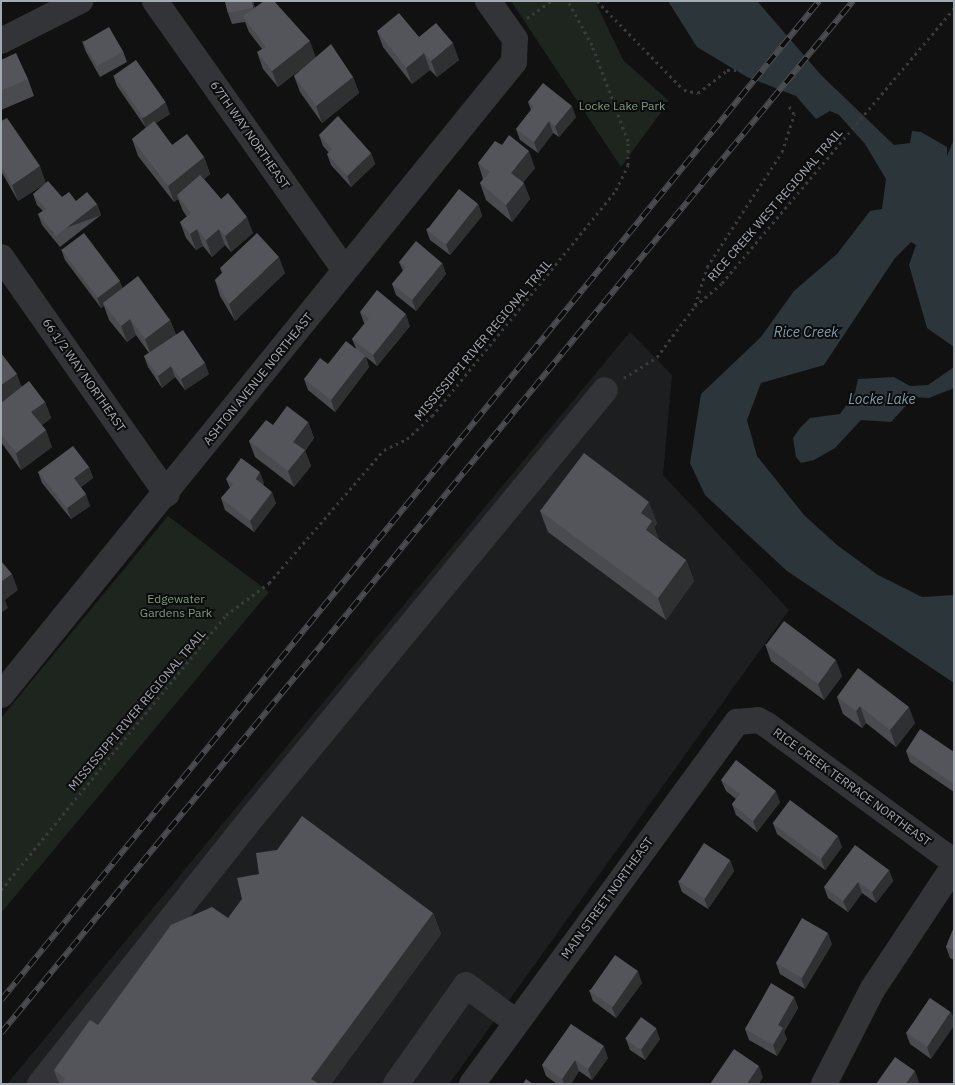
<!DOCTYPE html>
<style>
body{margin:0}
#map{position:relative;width:955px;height:1085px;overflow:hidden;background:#111112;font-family:"IBM Plex Sans",sans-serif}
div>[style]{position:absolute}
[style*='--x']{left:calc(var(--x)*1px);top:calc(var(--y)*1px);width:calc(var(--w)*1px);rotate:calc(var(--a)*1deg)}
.built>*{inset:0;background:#1d1e1f}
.green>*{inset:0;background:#1e251e}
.water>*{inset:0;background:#2c353a}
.path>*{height:3px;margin-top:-1.5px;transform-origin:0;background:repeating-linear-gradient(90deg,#393b3e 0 2.5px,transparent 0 6.5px)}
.minor>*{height:26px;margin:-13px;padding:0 13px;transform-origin:13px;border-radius:13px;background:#333437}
.rail>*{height:5.5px;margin-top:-2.75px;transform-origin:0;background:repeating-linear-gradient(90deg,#0c0c0d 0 11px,#4a4c50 0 22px);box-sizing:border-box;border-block:1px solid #4a4c50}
.wall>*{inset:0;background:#4a4b4f}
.shaded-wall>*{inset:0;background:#2f3032;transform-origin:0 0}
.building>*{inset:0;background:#53555a;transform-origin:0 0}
span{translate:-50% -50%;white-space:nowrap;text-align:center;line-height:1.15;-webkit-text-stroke:4px #0c0c0d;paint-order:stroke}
.park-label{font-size:12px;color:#7e9b7c}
.street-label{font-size:12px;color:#a4aab2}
.water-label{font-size:14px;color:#7e9baa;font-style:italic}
.frame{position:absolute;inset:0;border:2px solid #a4aab2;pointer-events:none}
</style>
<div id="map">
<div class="built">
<i style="clip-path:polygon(630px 332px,672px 375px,663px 475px,789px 610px,449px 1084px,7px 1084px)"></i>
</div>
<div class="green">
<i style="clip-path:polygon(511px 1px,595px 1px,623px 60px,669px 101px,621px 167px)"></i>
<i style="clip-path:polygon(168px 516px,269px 592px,1px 913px,1px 718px)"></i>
</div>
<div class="water">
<i style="clip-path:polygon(668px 1px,757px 1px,821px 75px,894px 145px,910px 143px,912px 131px,921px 132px,947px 147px,947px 156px,954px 139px,954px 347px,927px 328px,909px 265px,916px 245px,911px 242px,895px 258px,824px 365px,761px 383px,747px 420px,757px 456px,804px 515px,837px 545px,878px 575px,922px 597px,954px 595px,954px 683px,787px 571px,705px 495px,690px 463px,701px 394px,761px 337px,794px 291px,837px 254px,870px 211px,882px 209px,886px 179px,865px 144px,839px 115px,830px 111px,816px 119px,796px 96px,747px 77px,697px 47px)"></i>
<i style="clip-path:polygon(954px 367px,954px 388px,929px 398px,914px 397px,891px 422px,861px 420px,835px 448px,814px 460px,801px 463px,796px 457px,793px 438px,800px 428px,810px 418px,840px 414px,855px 393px,858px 379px,894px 377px,910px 386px,928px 385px)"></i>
</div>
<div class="path">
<i style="--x:597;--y:1;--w:124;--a:45.7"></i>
<i style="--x:684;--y:90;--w:14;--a:12"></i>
<i style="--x:698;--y:93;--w:37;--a:-38"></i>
<i style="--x:727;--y:70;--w:15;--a:0"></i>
<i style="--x:527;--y:18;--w:29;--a:-35"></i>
<i style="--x:695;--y:305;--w:40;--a:-72"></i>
<i style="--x:707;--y:267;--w:137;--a:-56.9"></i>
<i style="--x:782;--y:152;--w:40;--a:-72"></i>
<i style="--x:794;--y:114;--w:9;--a:-122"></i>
<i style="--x:624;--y:378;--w:39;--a:-32"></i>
<i style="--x:657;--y:357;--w:64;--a:-53.3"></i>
<i style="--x:695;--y:306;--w:35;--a:-40"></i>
<i style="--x:722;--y:283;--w:360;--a:-49.8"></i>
<i style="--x:1;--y:890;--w:355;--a:-50.7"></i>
<i style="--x:226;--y:615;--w:54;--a:-36.7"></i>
<i style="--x:269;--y:583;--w:176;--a:-49.2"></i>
<i style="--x:384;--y:450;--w:25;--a:-26"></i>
<i style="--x:407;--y:439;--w:34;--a:-43"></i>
<i style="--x:432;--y:416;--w:291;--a:-50.8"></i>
<i style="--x:616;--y:190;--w:28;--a:-64"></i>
<i style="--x:628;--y:165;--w:24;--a:-90"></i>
<i style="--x:628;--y:141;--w:103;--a:-110.6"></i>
<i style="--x:592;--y:45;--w:50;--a:-118.6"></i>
</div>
<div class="minor">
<i style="--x:155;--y:1;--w:329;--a:54.8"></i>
<i style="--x:1;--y:41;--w:89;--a:-26.9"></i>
<i style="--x:1;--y:257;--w:289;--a:55"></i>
<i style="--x:1;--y:695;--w:815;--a:-50.98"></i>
<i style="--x:514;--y:62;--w:23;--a:-88"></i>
<i style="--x:515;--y:39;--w:47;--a:-125.4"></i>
<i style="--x:40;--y:1084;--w:352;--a:-51.5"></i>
<i style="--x:259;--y:809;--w:543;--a:-50.45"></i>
<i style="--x:396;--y:1084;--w:121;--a:-54.7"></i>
<i style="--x:466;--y:985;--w:62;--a:36.5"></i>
<i style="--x:472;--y:1084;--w:449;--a:-53.8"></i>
<i style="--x:737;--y:722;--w:21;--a:-5"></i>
<i style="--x:758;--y:720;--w:10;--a:29"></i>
<i style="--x:767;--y:725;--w:232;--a:36.2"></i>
<i style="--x:824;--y:1084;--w:106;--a:-62.9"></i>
<i style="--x:872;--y:990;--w:149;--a:-56.5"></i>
</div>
<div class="rail">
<i style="--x:1;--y:1000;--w:1291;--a:-50.69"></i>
<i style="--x:1;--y:1033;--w:1338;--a:-50.46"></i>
</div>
<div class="wall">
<i style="clip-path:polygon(225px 1px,253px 1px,255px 8px,316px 57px,353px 77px,359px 93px,322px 123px,300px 92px,294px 76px,306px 65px,278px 87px,263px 69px,257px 52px,262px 49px,249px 32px,245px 22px,232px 24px,228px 13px)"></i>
<i style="clip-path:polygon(377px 31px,419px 37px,459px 60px,437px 77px,430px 70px,412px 84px,383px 47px)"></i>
<i style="clip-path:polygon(82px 41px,123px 51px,127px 62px,100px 77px,86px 52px)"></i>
<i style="clip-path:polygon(1px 60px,28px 79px,34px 96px,1px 110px)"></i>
<i style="clip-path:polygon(113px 75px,170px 114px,156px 123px,172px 145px,204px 157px,210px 174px,204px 179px,221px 199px,253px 233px,231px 252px,225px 245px,212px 257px,203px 246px,196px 250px,186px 238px,180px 222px,187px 217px,183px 211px,178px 199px,174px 202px,138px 156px,132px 139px,146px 128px,117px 86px)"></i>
<i style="clip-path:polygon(528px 102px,576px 117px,559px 137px,553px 133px,538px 153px,520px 140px,516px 129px,531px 110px)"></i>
<i style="clip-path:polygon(1px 121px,46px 183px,18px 201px,1px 171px)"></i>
<i style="clip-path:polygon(319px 135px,371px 153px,375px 164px,351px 187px,331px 165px,327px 154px,329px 153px,323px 146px)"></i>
<i style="clip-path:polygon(478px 163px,535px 168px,523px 182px,530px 199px,512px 222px,486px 200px,480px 183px,483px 179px)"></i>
<i style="clip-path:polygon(33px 194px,62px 197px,76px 201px,97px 204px,101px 215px,60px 247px,42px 225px,38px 214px,43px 211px,37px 205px)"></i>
<i style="clip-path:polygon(478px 204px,482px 216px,450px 255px,430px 240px,426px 229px)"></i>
<i style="clip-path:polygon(61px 249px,122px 288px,170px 320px,176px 335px,209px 374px,185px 390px,175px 377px,162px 388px,148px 367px,144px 356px,149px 353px,136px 335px,127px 342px,109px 320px,104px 306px,101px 308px,65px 260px)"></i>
<i style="clip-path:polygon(399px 262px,442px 263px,446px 274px,416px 311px,396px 295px,392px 284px,403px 271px)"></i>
<i style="clip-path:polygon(220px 268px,285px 273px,235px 321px,220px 296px,215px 280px,222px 273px)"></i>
<i style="clip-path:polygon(360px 312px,410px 326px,377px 366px,366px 357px,369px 367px,335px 412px,308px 390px,304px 379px,328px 364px,356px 348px,352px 339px,365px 323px,364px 323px)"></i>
<i style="clip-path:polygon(1px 353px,22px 387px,45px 402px,51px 418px,42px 425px,52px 447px,21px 470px,1px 442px)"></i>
<i style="clip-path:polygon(308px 422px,314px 438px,305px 451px,311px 466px,294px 487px,255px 457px,249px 441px,273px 425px)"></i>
<i style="clip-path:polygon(89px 467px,93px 478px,81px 487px,90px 506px,71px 519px,42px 483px,38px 472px)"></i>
<i style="clip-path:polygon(226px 479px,264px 483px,263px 485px,276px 503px,254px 532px,225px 510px,221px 498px,230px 488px)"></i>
<i style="clip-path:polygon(540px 511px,657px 523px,654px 527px,659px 540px,686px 560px,694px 581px,666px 620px,548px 532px)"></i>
<i style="clip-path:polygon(765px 644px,842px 676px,824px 700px,771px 661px)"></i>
<i style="clip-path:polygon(837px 697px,915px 723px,896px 747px,866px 723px,862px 728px,843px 714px)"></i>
<i style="clip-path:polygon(906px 751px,954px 752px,954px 792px,910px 762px)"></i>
<i style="clip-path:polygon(721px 780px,780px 802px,757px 832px,736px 815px,732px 804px,736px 799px,726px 791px)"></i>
<i style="clip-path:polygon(773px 823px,842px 847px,825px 870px,777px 834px)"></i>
<i style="clip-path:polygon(730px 860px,734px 871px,708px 909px,682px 892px,678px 881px)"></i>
<i style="clip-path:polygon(889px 870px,893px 881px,876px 903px,862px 893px,848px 912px,828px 898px,824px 887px)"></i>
<i style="clip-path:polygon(433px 913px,441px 934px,331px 1084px,59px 1084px,54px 1070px,98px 1025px,228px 918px)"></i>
<i style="clip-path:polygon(954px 927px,954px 960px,950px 958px,946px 947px)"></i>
<i style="clip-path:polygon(832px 944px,805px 989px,780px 974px,776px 963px)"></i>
<i style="clip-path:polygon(642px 983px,616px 1018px,593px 1001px,589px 990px)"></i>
<i style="clip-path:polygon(794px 997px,798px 1008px,784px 1032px,787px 1039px,777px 1056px,749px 1040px,745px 1029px)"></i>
<i style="clip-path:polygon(930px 998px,931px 1059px,910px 1044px,906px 1033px)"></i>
<i style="clip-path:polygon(571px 1024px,608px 1058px,592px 1080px,579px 1071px,571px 1084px,557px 1084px,546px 1076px,542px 1065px)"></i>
<i style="clip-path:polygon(626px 1039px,660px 1039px,645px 1060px,630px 1050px)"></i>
</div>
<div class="shaded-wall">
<i style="clip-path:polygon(252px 1px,253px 1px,257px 19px,253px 8px)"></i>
<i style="clip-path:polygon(310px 41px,316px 58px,278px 87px,272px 71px)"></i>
<i style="clip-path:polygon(453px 43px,459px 60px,437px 77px,431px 61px)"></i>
<i style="clip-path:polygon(424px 53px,430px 70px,412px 84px,406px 68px)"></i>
<i style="clip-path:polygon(353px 77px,359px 93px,322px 123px,316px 106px)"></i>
<i style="clip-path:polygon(166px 103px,170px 114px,146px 129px,142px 118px)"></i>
<i style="clip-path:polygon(572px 106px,576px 117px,559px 137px,555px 126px)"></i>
<i style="clip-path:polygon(549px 121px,553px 133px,538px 153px,534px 142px)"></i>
<i style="clip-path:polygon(529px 151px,535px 168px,517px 190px,511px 173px)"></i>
<i style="clip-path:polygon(371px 153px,375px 164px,351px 187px,347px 176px)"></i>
<i style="clip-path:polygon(204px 157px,210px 174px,179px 198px,177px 195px,178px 199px,174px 202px,168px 186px)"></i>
<i style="clip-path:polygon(40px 166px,46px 183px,18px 201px,12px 185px)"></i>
<i style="clip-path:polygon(524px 183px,530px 199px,512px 222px,506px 205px)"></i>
<i style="left:97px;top:204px;width:12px;height:52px;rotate:70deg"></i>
<i style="clip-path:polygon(478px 204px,482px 216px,450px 255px,446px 244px)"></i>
<i style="clip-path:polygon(247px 217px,253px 233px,231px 252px,225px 236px)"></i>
<i style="clip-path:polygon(197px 229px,203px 246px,196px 250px,190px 234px)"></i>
<i style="clip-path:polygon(219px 229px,225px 245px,212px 257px,206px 240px)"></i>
<i style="clip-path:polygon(279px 257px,285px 273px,235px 321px,229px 304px)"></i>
<i style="clip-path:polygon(442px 263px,446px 274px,416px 311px,412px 300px)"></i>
<i style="clip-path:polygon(120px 281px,124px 292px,103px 303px,104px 306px,101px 308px,97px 297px)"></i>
<i style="clip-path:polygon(406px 314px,410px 326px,377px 366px,373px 355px)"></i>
<i style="clip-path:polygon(130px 319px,136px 335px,127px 342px,121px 326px)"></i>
<i style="clip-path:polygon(170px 320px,176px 336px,151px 355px,145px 339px)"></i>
<i style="clip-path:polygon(365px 356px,369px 367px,335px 412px,331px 400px)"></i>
<i style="clip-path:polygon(205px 363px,209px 374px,185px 390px,181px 379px)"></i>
<i style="clip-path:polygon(171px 366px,175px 377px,162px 388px,158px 376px)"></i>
<i style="clip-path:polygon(17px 374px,23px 391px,1px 406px,1px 385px)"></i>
<i style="clip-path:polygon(45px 402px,51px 418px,37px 429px,31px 412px)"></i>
<i style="clip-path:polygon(308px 422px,314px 438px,305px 451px,311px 466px,294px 487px,288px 471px,293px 442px)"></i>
<i style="clip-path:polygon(46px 430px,52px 447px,21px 470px,16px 453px)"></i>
<i style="clip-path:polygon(89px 467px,93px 478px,78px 489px,74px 478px)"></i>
<i style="clip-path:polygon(260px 472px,264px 483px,260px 490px,256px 479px)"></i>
<i style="clip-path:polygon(272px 492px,276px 503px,254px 532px,250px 521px)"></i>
<i style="clip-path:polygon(86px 494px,90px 506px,71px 519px,67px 508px)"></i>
<i style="clip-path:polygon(649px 502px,657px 523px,654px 527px,660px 543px,646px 530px,641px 513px)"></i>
<i style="clip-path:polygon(686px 560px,694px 581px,666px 620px,658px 598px)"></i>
<i style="clip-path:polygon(12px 574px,18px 590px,5px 600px,8px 608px,1px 613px,1px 582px)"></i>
<i style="clip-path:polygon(836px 660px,842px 676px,824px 700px,818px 684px)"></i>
<i style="clip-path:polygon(860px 706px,866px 723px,862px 728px,856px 711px)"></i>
<i style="clip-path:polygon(909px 707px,915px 723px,896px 747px,890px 730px)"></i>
<i style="clip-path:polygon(776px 791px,780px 802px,757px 832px,753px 821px)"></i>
<i style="clip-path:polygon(838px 836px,842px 847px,825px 870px,821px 859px)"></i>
<i style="clip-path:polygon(730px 860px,734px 871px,708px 909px,704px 898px)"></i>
<i style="clip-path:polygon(889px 870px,893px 881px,876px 903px,872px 892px)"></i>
<i style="clip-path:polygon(858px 882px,862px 893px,848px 912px,843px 901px)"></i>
<i style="clip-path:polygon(433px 913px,441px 934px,331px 1084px,313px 1084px,311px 1079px)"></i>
<i style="clip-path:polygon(828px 933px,832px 944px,805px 989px,801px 978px)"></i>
<i style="clip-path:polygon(638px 971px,642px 983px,616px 1018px,612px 1007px)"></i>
<i style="clip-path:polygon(794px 997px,798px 1008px,784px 1032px,787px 1039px,777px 1056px,773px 1045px,778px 1025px)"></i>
<i style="clip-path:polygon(951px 1012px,954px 1018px,954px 1026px,931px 1059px,927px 1047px)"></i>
<i style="clip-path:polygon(656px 1028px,660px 1039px,645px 1060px,641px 1049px)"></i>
<i style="clip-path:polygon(604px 1046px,608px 1058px,592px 1080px,588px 1069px)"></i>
<i style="clip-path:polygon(575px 1060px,579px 1071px,571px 1084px,564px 1084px,562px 1079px)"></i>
<i style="clip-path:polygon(759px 1066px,763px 1077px,759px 1084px,747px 1084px)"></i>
<i style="clip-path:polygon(915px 1071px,919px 1082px,918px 1084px,906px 1084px)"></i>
</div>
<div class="building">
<i style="clip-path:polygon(225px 1px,252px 1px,253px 8px,228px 13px)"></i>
<i style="clip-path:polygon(264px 1px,274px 1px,310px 41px,272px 71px,257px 52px,266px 47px,243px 16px)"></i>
<i style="clip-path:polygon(399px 13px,419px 37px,436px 23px,453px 43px,431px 61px,424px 53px,406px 68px,377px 31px)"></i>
<i style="left:109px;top:27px;width:28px;height:30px;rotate:60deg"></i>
<i style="clip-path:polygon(331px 44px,353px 77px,316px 106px,294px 76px)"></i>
<i style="clip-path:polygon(16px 53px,28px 79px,1px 91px,1px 60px)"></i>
<i style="left:136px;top:60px;width:52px;height:27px;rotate:55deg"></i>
<i style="clip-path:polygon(543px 83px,572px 106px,555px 126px,549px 121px,534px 142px,516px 129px,534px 106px,528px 102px)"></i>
<i style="clip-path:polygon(338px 116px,371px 153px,347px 176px,327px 154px,332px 149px,319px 135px)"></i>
<i style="clip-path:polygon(7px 118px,40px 166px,12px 185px,1px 165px,1px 121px)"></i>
<i style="clip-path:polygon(154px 121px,172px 145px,187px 134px,204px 157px,168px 186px,132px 139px)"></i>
<i style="clip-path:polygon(509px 135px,529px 151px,511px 173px,524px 183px,506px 205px,480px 183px,490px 172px,478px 163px,495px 141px,502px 145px)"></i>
<i style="clip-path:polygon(200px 175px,221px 199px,228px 193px,247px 217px,225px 236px,219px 229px,206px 240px,197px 229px,190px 234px,180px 222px,191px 213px,177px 195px)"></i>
<i style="clip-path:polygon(48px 181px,62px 197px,69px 192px,76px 201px,87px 192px,97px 204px,56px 236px,38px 214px,46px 209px,33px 194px)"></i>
<i style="left:459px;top:189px;width:24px;height:52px;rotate:38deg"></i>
<i style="left:84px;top:233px;width:60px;height:28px;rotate:53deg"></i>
<i style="clip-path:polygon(257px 233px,279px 257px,229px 304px,215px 280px,223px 272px,220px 268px)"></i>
<i style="clip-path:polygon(416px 241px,442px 263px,412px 300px,392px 284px,406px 267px,399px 262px)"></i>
<i style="clip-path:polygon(138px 276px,170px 320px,145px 339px,130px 319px,121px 326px,103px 303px)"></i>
<i style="clip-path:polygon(377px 290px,406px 314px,373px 355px,352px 339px,369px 318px,360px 312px)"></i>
<i style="clip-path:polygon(183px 330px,205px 363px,181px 379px,171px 366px,158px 376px,144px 356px)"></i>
<i style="clip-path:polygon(346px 341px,365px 356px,331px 400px,304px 379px,320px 358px,328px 364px)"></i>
<i style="clip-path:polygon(1px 353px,17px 374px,1px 385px)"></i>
<i style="clip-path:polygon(29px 381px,45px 402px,31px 412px,46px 430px,16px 453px,1px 434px,1px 403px)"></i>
<i style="clip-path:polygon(287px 406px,308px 422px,293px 442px,305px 450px,288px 471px,249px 441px,266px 420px,273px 425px)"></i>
<i style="clip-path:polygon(73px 446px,89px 467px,74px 478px,86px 494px,67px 508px,38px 472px)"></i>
<i style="clip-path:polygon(584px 453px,649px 502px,641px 513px,652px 521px,646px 530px,686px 560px,658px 598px,540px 511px)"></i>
<i style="clip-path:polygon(241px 458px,260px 472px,256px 479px,272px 492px,250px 521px,221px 498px,233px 484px,226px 479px)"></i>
<i style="clip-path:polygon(1px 561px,12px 574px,1px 582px)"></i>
<i style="left:784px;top:621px;width:65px;height:30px;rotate:37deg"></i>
<i style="clip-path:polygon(858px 668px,909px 707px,890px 730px,860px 706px,856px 711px,837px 697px)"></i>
<i style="clip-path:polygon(920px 729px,954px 752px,954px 784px,906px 751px)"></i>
<i style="clip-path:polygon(736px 760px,776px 791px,753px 821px,732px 804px,740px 794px,721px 780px)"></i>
<i style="left:790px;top:800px;width:60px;height:29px;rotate:37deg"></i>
<i style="clip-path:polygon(302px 816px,433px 913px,311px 1079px,319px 1084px,61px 1084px,65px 1078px,54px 1070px,90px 1020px,98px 1025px,171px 925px,212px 907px,228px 918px,242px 899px,237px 878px,259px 874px,256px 853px,277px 850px)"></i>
<i style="left:704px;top:843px;width:31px;height:46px;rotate:33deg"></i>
<i style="clip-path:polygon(855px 845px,889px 870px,872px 892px,858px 882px,843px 901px,824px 887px)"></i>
<i style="left:802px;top:918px;width:30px;height:52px;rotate:30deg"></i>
<i style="clip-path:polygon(954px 927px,954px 950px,946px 947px)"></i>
<i style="left:615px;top:955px;width:28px;height:44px;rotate:35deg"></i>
<i style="clip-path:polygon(771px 983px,794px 997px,778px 1025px,783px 1028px,773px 1045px,745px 1029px)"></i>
<i style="left:930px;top:998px;width:25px;height:42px;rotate:34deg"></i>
<i style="left:641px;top:1017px;width:19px;height:27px;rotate:36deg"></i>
<i style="clip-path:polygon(571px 1024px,604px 1046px,588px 1069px,575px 1060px,562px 1079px,542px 1065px)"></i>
<i style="clip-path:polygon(734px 1049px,759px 1066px,747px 1084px,710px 1084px)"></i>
<i style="clip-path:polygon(895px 1057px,915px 1071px,906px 1084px,876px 1084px)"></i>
<i style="clip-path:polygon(526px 1079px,533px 1084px,523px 1084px)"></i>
</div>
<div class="park-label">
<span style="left:622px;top:106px">Locke Lake Park</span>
<span style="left:176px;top:606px">Edgewater<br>Gardens Park</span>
</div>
<div class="street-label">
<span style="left:250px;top:135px;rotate:55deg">67TH WAY NORTHEAST</span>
<span style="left:775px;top:205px;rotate:-49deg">RICE CREEK WEST REGIONAL TRAIL</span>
<span style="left:483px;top:340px;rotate:-50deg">MISSISSIPPI RIVER REGIONAL TRAIL</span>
<span style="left:84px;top:375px;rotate:55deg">66 1/2 WAY NORTHEAST</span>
<span style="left:258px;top:379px;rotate:-51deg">ASHTON AVENUE NORTHEAST</span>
<span style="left:137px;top:710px;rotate:-50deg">MISSISSIPPI RIVER REGIONAL TRAIL</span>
<span style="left:852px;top:787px;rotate:36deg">RICE CREEK TERRACE NORTHEAST</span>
<span style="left:607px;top:898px;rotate:-54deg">MAIN STREET NORTHEAST</span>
</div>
<div class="water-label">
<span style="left:806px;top:332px">Rice Creek</span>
<span style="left:882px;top:399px">Locke Lake</span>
</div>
<div class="frame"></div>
</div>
